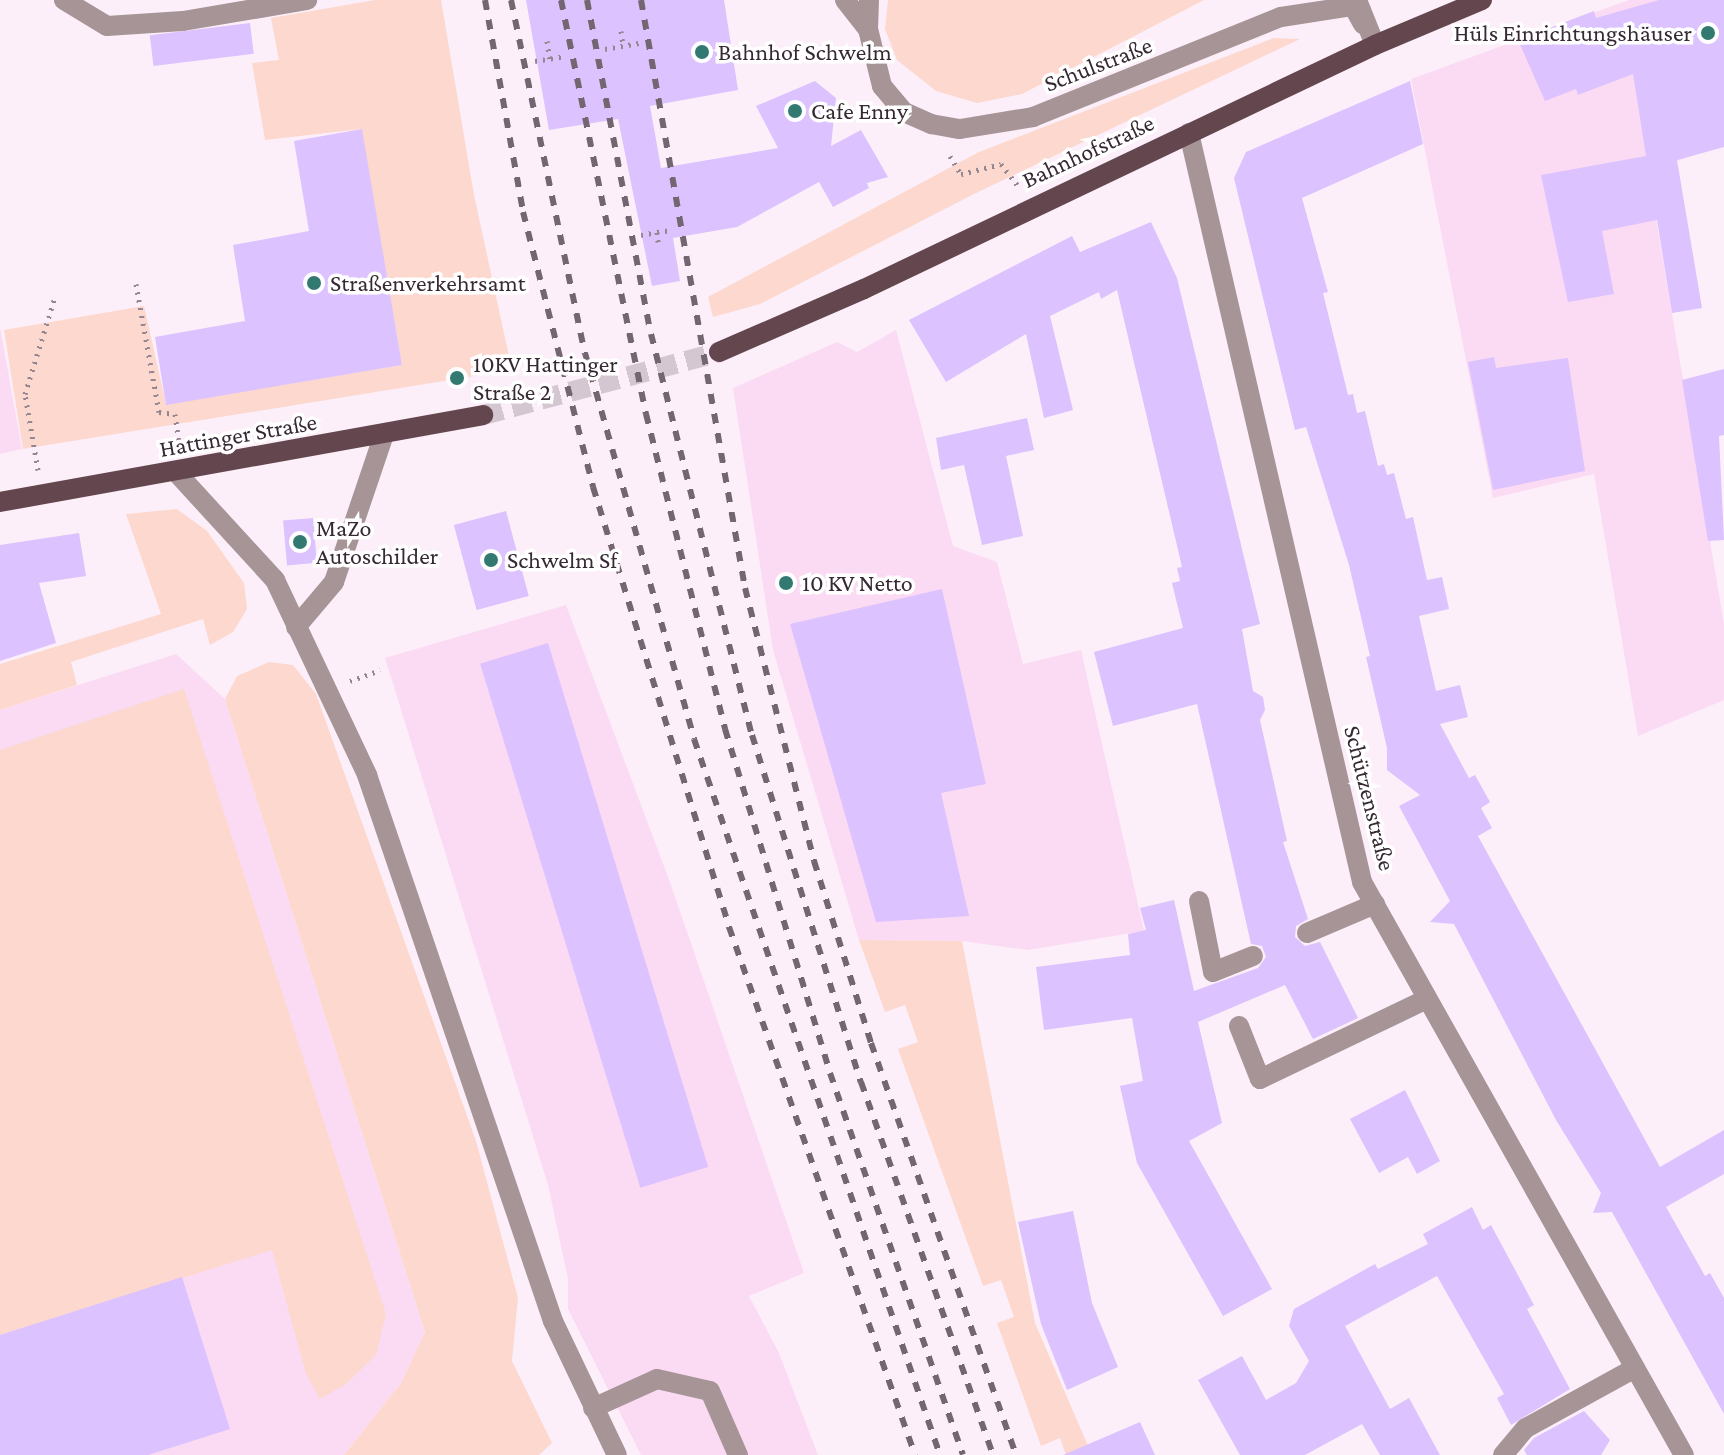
<!DOCTYPE html>
<meta charset="utf-8">
<style>
body{margin:0}
#map{position:relative;width:1724px;height:1455px;overflow:hidden;background:#fceff9;font-family:"Crimson Pro",serif}
div>[style]{position:absolute}
[style*='--x']{left:calc(var(--x)*1px);top:calc(var(--y)*1px);width:calc(var(--w)*1px);rotate:calc(var(--a)*1deg)}
.built>*{inset:0;background:#fbdbf3}
.green>*{inset:0;background:#fdd8cf}
.building>*{inset:0;background:#dcc2fe;transform-origin:0 0}
.primary-tunnel>*{height:20px;margin-top:-10px;transform-origin:0;background:repeating-linear-gradient(90deg,#d4c7d1 0 20px,transparent 0 30px)}
.path>*{height:5px;margin-top:-2.5px;transform-origin:0;background:repeating-linear-gradient(90deg,#948791 0 2px,transparent 0 8px)}
.lane>*{height:20px;margin:-10px;padding:0 10px;transform-origin:10px;border-radius:10px;background:#a69497}
.street>*{height:20px;margin:-10px;padding:0 10px;transform-origin:10px;border-radius:10px;background:#a69497}
.primary>*{height:20px;margin:-10px;padding:0 10px;transform-origin:10px;border-radius:10px;background:#64474e}
.rail>*{height:6px;margin-top:-3px;transform-origin:0;background:repeating-linear-gradient(90deg,#736670 0 10px,transparent 0 20px)}
.dots>*{width:22px;height:22px;translate:-50% -50%;box-sizing:border-box;border:4px solid #fff;border-radius:50%}
span{translate:-50% -50%;white-space:nowrap;text-align:center;line-height:1.15;-webkit-text-stroke:7px #fff;paint-order:stroke}
.poi-label{font-size:24px;color:#362933}
.right{translate:-100% -50%;text-align:right}
.left{translate:0 -50%;text-align:left}
.street-label{font-size:24px;color:#362933}
</style>
<div id="map">
<div class="built">
<i style="clip-path:polygon(1629px 0,1724px 0,1724px 145px,1648px 171px,1724px 624px,1724px 700px,1638px 736px,1594px 474px,1493px 498px,1411px 79px)"></i>
<i style="clip-path:polygon(0 327px,22px 449px,0 454px)"></i>
<i style="clip-path:polygon(896px 330px,953px 546px,997px 562px,1023px 664px,1081px 650px,1144px 931px,1028px 950px,962px 941px,859px 940px,773px 650px,733px 388px,837px 342px,857px 352px)"></i>
<i style="clip-path:polygon(566px 605px,671px 885px,804px 1273px,749px 1296px,779px 1353px,818px 1455px,641px 1455px,568px 1309px,568px 1279px,548px 1185px,385px 658px)"></i>
<i style="clip-path:polygon(176px 654px,225px 699px,425px 1332px,401px 1383px,344px 1455px,0 1455px,0 710px)"></i>
</div>
<div class="green">
<i style="clip-path:polygon(375px 0,441px 0,474px 195px,512px 370px,23px 449px,4px 330px,144px 306px,166px 404px,402px 365px,361px 129px,265px 140px,252px 63px,279px 60px,271px 18px)"></i>
<i style="clip-path:polygon(888px 0,1204px 0,1022px 94px,977px 103px,936px 91px,897px 60px,885px 29px)"></i>
<i style="clip-path:polygon(1274px 38px,1300px 39px,974px 194px,760px 304px,713px 317px,708px 297px,979px 152px)"></i>
<i style="clip-path:polygon(177px 509px,207px 531px,244px 583px,247px 609px,233px 632px,210px 645px,203px 619px,71px 662px,77px 685px,0 710px,0 664px,161px 614px,126px 514px)"></i>
<i style="clip-path:polygon(269px 662px,293px 665px,316px 694px,476px 1141px,518px 1298px,512px 1361px,552px 1443px,539px 1455px,344px 1455px,401px 1383px,425px 1332px,225px 699px,237px 676px)"></i>
<i style="clip-path:polygon(184px 689px,386px 1314px,376px 1355px,346px 1384px,320px 1399px,306px 1374px,272px 1250px,0 1335px,0 750px)"></i>
<i style="clip-path:polygon(859px 940px,962px 941px,1035px 1323px,1092px 1455px,1066px 1455px,1060px 1438px,1041px 1446px,997px 1323px,1014px 1317px,1001px 1280px,983px 1286px,898px 1049px,918px 1042px,905px 1005px,885px 1012px)"></i>
</div>
<div class="building">
<i style="clip-path:polygon(526px 0,724px 0,738px 90px,650px 106px,661px 168px,778px 148px,756px 106px,815px 81px,836px 98px,831px 146px,861px 130px,888px 177px,867px 183px,869px 188px,833px 207px,819px 182px,737px 227px,673px 238px,680px 281px,652px 286px,618px 119px,549px 130px)"></i>
<i style="clip-path:polygon(1659px 0,1724px 0,1724px 147px,1677px 160px,1702px 308px,1672px 313px,1657px 220px,1602px 231px,1614px 294px,1568px 302px,1541px 175px,1646px 156px,1633px 74px,1578px 95px,1576px 89px,1545px 101px,1518px 40px,1594px 11px,1596px 18px)"></i>
<i style="left:250px;top:23px;width:31px;height:101px;rotate:83deg"></i>
<i style="clip-path:polygon(1410px 81px,1423px 144px,1302px 198px,1328px 292px,1323px 293px,1348px 395px,1353px 394px,1357px 413px,1365px 411px,1378px 466px,1384px 464px,1387px 475px,1394px 473px,1406px 519px,1413px 517px,1427px 580px,1442px 577px,1449px 609px,1419px 616px,1436px 691px,1460px 685px,1468px 717px,1440px 724px,1469px 778px,1475px 775px,1490px 802px,1481px 808px,1492px 828px,1478px 836px,1660px 1167px,1724px 1130px,1724px 1174px,1666px 1207px,1705px 1276px,1710px 1273px,1724px 1298px,1724px 1414px,1612px 1212px,1593px 1213px,1601px 1193px,1556px 1120px,1454px 924px,1430px 922px,1450px 901px,1399px 806px,1420px 795px,1387px 770px,1387px 748px,1366px 657px,1370px 656px,1349px 565px,1306px 427px,1295px 430px,1234px 178px,1246px 152px)"></i>
<i style="clip-path:polygon(362px 129px,402px 365px,166px 405px,155px 337px,245px 321px,233px 245px,309px 231px,294px 141px)"></i>
<i style="clip-path:polygon(1151px 222px,1177px 278px,1260px 624px,1242px 629px,1253px 691px,1263px 697px,1265px 710px,1260px 720px,1287px 841px,1283px 842px,1308px 919px,1296px 926px,1295px 937px,1305px 946px,1320px 942px,1358px 1018px,1313px 1039px,1285px 985px,1198px 1022px,1222px 1123px,1189px 1141px,1272px 1289px,1223px 1316px,1137px 1163px,1120px 1086px,1143px 1081px,1132px 1018px,1044px 1030px,1036px 967px,1130px 955px,1128px 934px,1146px 930px,1140px 908px,1174px 900px,1194px 991px,1258px 968px,1266px 957px,1262px 946px,1251px 944px,1197px 704px,1113px 726px,1094px 652px,1183px 628px,1172px 583px,1180px 581px,1177px 568px,1182px 567px,1117px 290px,1101px 299px,1099px 292px,1050px 316px,1073px 410px,1044px 418px,1026px 334px,946px 382px,909px 320px,1072px 236px,1080px 252px)"></i>
<i style="clip-path:polygon(1494px 357px,1496px 368px,1568px 358px,1585px 471px,1493px 490px,1468px 362px)"></i>
<i style="clip-path:polygon(1724px 369px,1724px 435px,1719px 436px,1724px 540px,1708px 541px,1682px 380px)"></i>
<i style="clip-path:polygon(1027px 418px,1034px 450px,1006px 456px,1023px 536px,982px 545px,964px 465px,941px 470px,936px 438px)"></i>
<i style="left:506px;top:511px;width:88px;height:54px;rotate:75deg"></i>
<i style="left:313px;top:518px;width:45px;height:30px;rotate:85deg"></i>
<i style="clip-path:polygon(79px 533px,86px 576px,39px 583px,56px 643px,0 661px,0 545px)"></i>
<i style="clip-path:polygon(942px 589px,986px 784px,941px 793px,969px 916px,876px 922px,790px 624px)"></i>
<i style="left:548px;top:643px;width:548px;height:71px;rotate:73deg"></i>
<i style="clip-path:polygon(1405px 1090px,1440px 1161px,1417px 1174px,1408px 1157px,1379px 1173px,1350px 1119px)"></i>
<i style="clip-path:polygon(1472px 1207px,1483px 1230px,1491px 1225px,1534px 1305px,1527px 1309px,1570px 1389px,1511px 1425px,1497px 1398px,1504px 1394px,1437px 1276px,1345px 1326px,1390px 1409px,1409px 1398px,1440px 1455px,1380px 1455px,1362px 1424px,1305px 1455px,1240px 1455px,1198px 1380px,1242px 1356px,1266px 1400px,1296px 1383px,1309px 1361px,1289px 1326px,1294px 1309px,1375px 1264px,1378px 1269px,1428px 1244px,1423px 1234px)"></i>
<i style="clip-path:polygon(1073px 1211px,1092px 1303px,1118px 1367px,1067px 1390px,1041px 1324px,1018px 1222px)"></i>
<i style="clip-path:polygon(182px 1277px,230px 1429px,148px 1455px,0 1455px,0 1335px)"></i>
<i style="clip-path:polygon(1584px 1411px,1610px 1440px,1601px 1455px,1527px 1455px,1524px 1450px,1534px 1438px)"></i>
<i style="clip-path:polygon(1140px 1422px,1155px 1455px,1063px 1455px)"></i>
</div>
<div class="primary-tunnel">
<i style="--x:483;--y:415;--w:244;--a:-14.9"></i>
</div>
<div class="path">
<i style="--x:621;--y:31;--w:15;--a:82"></i>
<i style="--x:547;--y:41;--w:18;--a:81"></i>
<i style="--x:605;--y:49;--w:36;--a:-10"></i>
<i style="--x:535;--y:61;--w:30;--a:-9"></i>
<i style="--x:950;--y:156;--w:21;--a:59"></i>
<i style="--x:961;--y:174;--w:41;--a:-14"></i>
<i style="--x:1001;--y:164;--w:28;--a:52"></i>
<i style="--x:657;--y:232;--w:15;--a:-8"></i>
<i style="--x:641;--y:235;--w:16;--a:-11"></i>
<i style="--x:657;--y:232;--w:10;--a:84"></i>
<i style="--x:136;--y:284;--w:130;--a:79.8"></i>
<i style="--x:159;--y:412;--w:16;--a:7"></i>
<i style="--x:175;--y:414;--w:28;--a:82"></i>
<i style="--x:38;--y:470;--w:77;--a:-99.7"></i>
<i style="--x:25;--y:394;--w:102;--a:-72.8"></i>
<i style="--x:350;--y:681;--w:32;--a:-20"></i>
</div>
<div class="lane">
<i style="--x:64;--y:0;--w:50;--a:31.2"></i>
<i style="--x:107;--y:26;--w:76;--a:-3.8"></i>
<i style="--x:183;--y:21;--w:126;--a:-9.6"></i>
<i style="--x:845;--y:0;--w:37;--a:52"></i>
<i style="--x:868;--y:29;--w:59;--a:76.2"></i>
<i style="--x:882;--y:86;--w:34;--a:50"></i>
<i style="--x:904;--y:112;--w:30;--a:24"></i>
<i style="--x:931;--y:124;--w:29;--a:10"></i>
<i style="--x:960;--y:129;--w:74;--a:-9.3"></i>
<i style="--x:1033;--y:117;--w:267;--a:-22"></i>
<i style="--x:1281;--y:17;--w:73;--a:-8.7"></i>
<i style="--x:1353;--y:6;--w:21;--a:61"></i>
<i style="--x:176;--y:472;--w:147;--a:47.5"></i>
<i style="--x:275;--y:580;--w:216;--a:64.7"></i>
<i style="--x:367;--y:775;--w:577;--a:71.19"></i>
<i style="--x:553;--y:1321;--w:148;--a:64.5"></i>
<i style="--x:296;--y:627;--w:59;--a:-49.8"></i>
<i style="--x:334;--y:582;--w:153;--a:-71.3"></i>
<i style="--x:1199;--y:901;--w:72;--a:78.8"></i>
<i style="--x:1213;--y:972;--w:43;--a:-21.8"></i>
<i style="--x:1307;--y:933;--w:74;--a:-23.1"></i>
<i style="--x:1239;--y:1026;--w:57;--a:68.4"></i>
<i style="--x:1260;--y:1079;--w:185;--a:-25.6"></i>
<i style="--x:593;--y:1408;--w:70;--a:-24.4"></i>
<i style="--x:657;--y:1379;--w:54;--a:12.8"></i>
<i style="--x:710;--y:1391;--w:70;--a:66.4"></i>
<i style="--x:1503;--y:1455;--w:35;--a:-50"></i>
<i style="--x:1526;--y:1428;--w:124;--a:-28.8"></i>
</div>
<div class="street">
<i style="--x:1357;--y:0;--w:48;--a:68.2"></i>
<i style="--x:868;--y:29;--w:29;--a:-88"></i>
<i style="--x:1189;--y:133;--w:769;--a:76.99"></i>
<i style="--x:1362;--y:882;--w:657;--a:60.67"></i>
</div>
<div class="primary">
<i style="--x:719;--y:352;--w:158;--a:-23.5"></i>
<i style="--x:864;--y:289;--w:566;--a:-25.52"></i>
<i style="--x:1375;--y:45;--w:116;--a:-22.8"></i>
<i style="--x:0;--y:502;--w:491;--a:-10.2"></i>
</div>
<div class="rail">
<i style="--x:485;--y:0;--w:215;--a:79.8"></i>
<i style="--x:523;--y:212;--w:284;--a:75.7"></i>
<i style="--x:593;--y:487;--w:461;--a:72.8"></i>
<i style="--x:729;--y:927;--w:560;--a:70.59"></i>
<i style="--x:511;--y:0;--w:361;--a:78.2"></i>
<i style="--x:585;--y:353;--w:401;--a:74.2"></i>
<i style="--x:694;--y:739;--w:757;--a:71.04"></i>
<i style="--x:561;--y:0;--w:423;--a:78.4"></i>
<i style="--x:646;--y:414;--w:325;--a:75.9"></i>
<i style="--x:725;--y:729;--w:360;--a:73"></i>
<i style="--x:830;--y:1073;--w:404;--a:70.8"></i>
<i style="--x:587;--y:0;--w:340;--a:79.2"></i>
<i style="--x:651;--y:334;--w:414;--a:75.9"></i>
<i style="--x:752;--y:735;--w:364;--a:72.6"></i>
<i style="--x:861;--y:1082;--w:396;--a:70.5"></i>
<i style="--x:641;--y:0;--w:597;--a:79.97"></i>
<i style="--x:745;--y:588;--w:282;--a:75.8"></i>
<i style="--x:814;--y:861;--w:191;--a:72.6"></i>
<i style="--x:871;--y:1043;--w:437;--a:70.6"></i>
</div>
<div class="dots">
<i style="left:1708px;top:33px;background:#327972"></i>
<i style="left:702px;top:52px;background:#327972"></i>
<i style="left:795px;top:111px;background:#327972"></i>
<i style="left:314px;top:283px;background:#327972"></i>
<i style="left:457px;top:378px;background:#327972"></i>
<i style="left:300px;top:542px;background:#327972"></i>
<i style="left:491px;top:560px;background:#327972"></i>
<i style="left:786px;top:583px;background:#327972"></i>
</div>
<div class="poi-label">
<span class="right" style="left:1692px;top:33px">Hüls Einrichtungshäuser</span>
<span class="left" style="left:718px;top:52px">Bahnhof Schwelm</span>
<span class="left" style="left:811px;top:111px">Cafe Enny</span>
<span class="left" style="left:330px;top:283px">Straßenverkehrsamt</span>
<span class="left" style="left:473px;top:378px">10KV Hattinger<br>Straße 2</span>
<span class="left" style="left:316px;top:542px">MaZo<br>Autoschilder</span>
<span class="left" style="left:507px;top:560px">Schwelm Sf</span>
<span class="left" style="left:802px;top:583px">10 KV Netto</span>
</div>
<div class="street-label">
<span style="left:1098px;top:64px;rotate:-21deg">Schulstraße</span>
<span style="left:1088px;top:151px;rotate:-25deg">Bahnhofstraße</span>
<span style="left:238px;top:435px;rotate:-10deg">Hattinger Straße</span>
<span style="left:1370px;top:798px;rotate:76deg">Schützenstraße</span>
</div>
</div>
